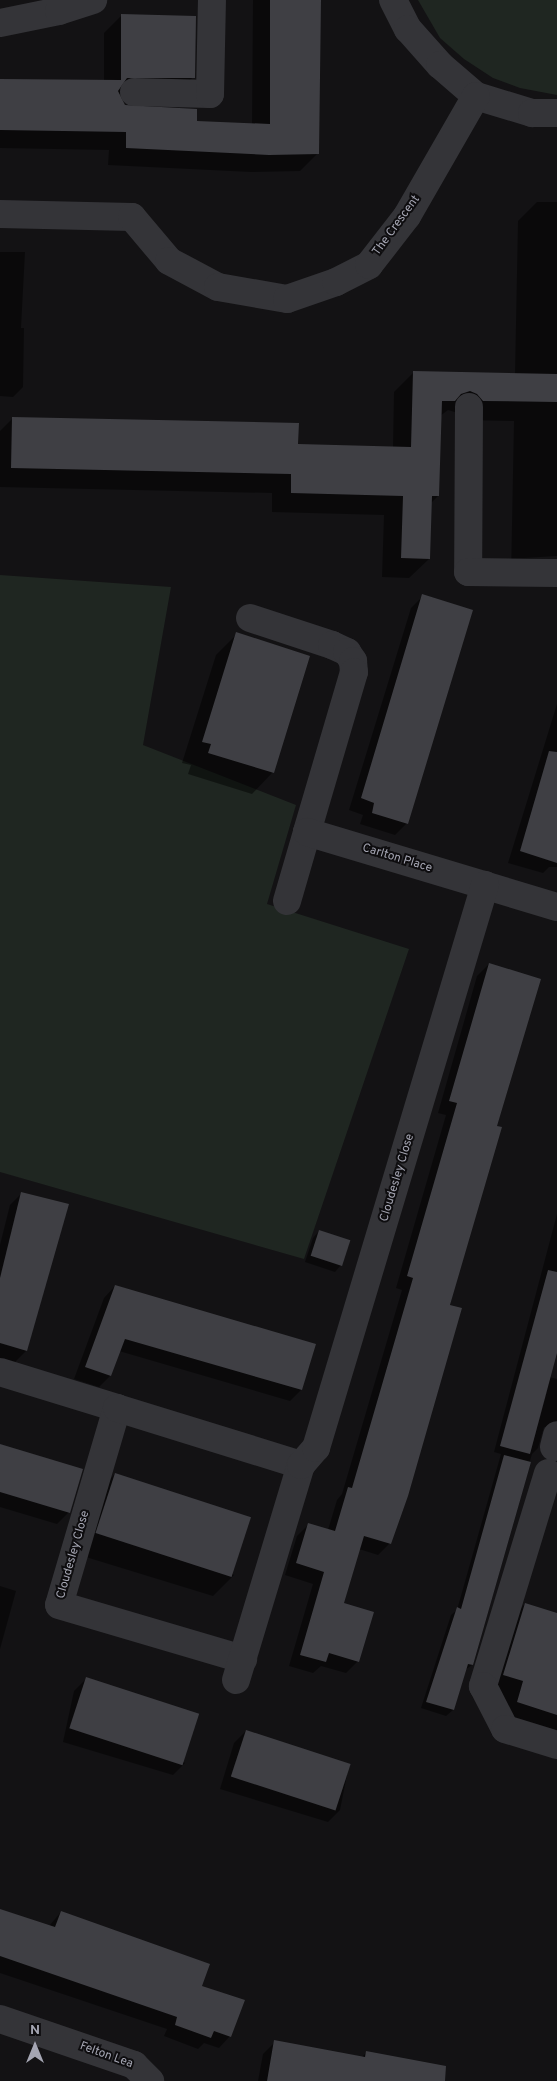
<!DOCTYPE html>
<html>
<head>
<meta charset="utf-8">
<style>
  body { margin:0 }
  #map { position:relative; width:557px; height:2081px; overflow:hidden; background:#131214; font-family:Overpass,sans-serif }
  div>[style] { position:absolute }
  .green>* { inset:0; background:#1f2621 }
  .shadow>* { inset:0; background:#0007 }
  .building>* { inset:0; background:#3f3f44; transform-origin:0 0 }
  .minor>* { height:28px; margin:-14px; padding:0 14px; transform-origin:14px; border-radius:14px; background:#343438 }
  span { translate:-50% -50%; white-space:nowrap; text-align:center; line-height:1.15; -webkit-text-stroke:4px #0e0d0f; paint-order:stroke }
  .street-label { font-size:12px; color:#a5a6b3 }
  .north { position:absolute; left:10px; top:2021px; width:50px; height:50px; -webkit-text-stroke:4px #0e0d0f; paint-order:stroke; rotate:0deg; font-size:14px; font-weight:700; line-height:20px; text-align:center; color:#a5a6b3 }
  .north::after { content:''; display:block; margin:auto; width:18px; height:22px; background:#a5a6b3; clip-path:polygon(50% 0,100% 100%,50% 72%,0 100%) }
</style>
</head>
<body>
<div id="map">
  <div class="green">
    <i style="clip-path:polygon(418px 0,557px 0,557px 95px,520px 88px,493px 78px,464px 59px,440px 38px)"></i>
    <i style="clip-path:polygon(0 575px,171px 587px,143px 745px,296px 805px,267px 904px,409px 949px,304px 1259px,0 1172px)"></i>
  </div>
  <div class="shadow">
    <i style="clip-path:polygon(253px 0,319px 0,318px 153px,300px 171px,251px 172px,108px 165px,109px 150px,0 148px,0 81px,104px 81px,104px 33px,122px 15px,193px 77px,176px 95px,119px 95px,125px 106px,196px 122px,252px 124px)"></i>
    <i style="clip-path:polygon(537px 202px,557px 202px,557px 556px,524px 558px,557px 559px,557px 577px,511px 576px,514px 421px,463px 420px,458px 413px,448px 410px,440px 416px,438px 496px,431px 503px,429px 559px,409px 578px,382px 577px,384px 515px,272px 512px,272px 493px,0 487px,0 431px,13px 418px,297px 445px,393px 447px,394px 392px,414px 372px,515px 374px,518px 221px)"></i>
    <i style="clip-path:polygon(0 252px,25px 252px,21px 328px,24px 328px,23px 387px,13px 397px,0 396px)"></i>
    <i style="clip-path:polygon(423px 596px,407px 823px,395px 835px,360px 824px,363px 815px,349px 810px,411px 608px)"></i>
    <i style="clip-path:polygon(237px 634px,308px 656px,272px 773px,252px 794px,188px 774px,191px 765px,182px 763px,216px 655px)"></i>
    <i style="clip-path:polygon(557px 704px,557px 867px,549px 867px,543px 873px,508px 863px)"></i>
    <i style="clip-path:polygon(489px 964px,495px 1126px,390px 1543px,378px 1555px,359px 1549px,342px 1604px,358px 1661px,346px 1673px,321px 1666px,313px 1673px,289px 1666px,313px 1584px,285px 1575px,297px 1536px,309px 1524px,328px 1530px,337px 1500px,342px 1494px,402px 1290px,396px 1288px,446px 1115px,438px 1113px,477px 976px)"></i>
    <i style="clip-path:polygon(22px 1193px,26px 1351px,14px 1363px,0 1359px,0 1245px,10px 1205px)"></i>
    <i style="clip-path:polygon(557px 1214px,557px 1346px,549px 1377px,557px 1379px,557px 1429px,544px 1427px,538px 1448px,532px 1454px,472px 1665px,465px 1670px,453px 1710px,446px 1716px,421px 1708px,451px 1615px,457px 1610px,501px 1454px,494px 1452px)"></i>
    <i style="clip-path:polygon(319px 1231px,341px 1265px,335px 1272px,305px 1262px,313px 1238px)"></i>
    <i style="clip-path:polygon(115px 1286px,314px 1345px,301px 1390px,290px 1401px,119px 1351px,110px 1376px,99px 1387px,74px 1379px,104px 1298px)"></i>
    <i style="clip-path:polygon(0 1445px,69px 1512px,57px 1524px,0 1507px)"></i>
    <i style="clip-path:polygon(115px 1474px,234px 1575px,213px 1596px,76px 1554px,94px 1495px)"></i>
    <i style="clip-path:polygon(0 1586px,16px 1591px,0 1649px)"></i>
    <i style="clip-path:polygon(525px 1604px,557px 1649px,557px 1744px,496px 1726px,483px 1695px,505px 1624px)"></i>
    <i style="clip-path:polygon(86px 1679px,185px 1763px,173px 1775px,63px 1742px,74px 1691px)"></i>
    <i style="clip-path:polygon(246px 1731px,349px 1765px,340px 1810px,328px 1822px,220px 1789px,234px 1743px)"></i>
    <i style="clip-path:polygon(0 1910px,49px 1926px,61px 1912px,201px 1986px,230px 2036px,219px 2048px,204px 2043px,198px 2049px,164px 2036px,167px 2029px,0 1973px)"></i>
    <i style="clip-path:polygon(275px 2042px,362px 2057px,366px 2053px,432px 2081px,258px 2081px,263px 2054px)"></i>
  </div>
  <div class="building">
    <i style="clip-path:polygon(270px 0,321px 0,319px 154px,269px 155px,126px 148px,126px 132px,0 130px,0 79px,121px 80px,121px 14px,196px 16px,195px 78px,127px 78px,118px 91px,125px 105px,197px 109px,197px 121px,270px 124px)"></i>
    <i style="clip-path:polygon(413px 371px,557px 374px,557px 402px,483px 401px,477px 394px,470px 391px,461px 394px,455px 401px,442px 401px,439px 496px,432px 496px,430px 559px,401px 558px,403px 496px,291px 493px,291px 474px,11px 468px,12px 417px,299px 423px,298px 444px,411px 447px)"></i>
    <i style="clip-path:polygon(422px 594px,473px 610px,408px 824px,372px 813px,374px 803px,361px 798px)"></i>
    <i style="clip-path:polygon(236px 632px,310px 656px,274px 773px,208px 753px,211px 744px,202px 742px)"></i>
    <i style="clip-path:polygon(549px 751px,557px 752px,557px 863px,520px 851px)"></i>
    <i style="clip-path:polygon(489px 963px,541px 979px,497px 1126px,502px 1127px,450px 1305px,462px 1308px,408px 1496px,391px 1544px,364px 1536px,344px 1603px,374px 1612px,359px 1662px,329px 1653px,326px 1662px,300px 1655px,324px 1572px,296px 1563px,308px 1523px,335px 1531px,348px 1487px,352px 1488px,413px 1278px,407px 1276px,457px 1103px,449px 1101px)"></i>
    <i style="clip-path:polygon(21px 1192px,69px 1204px,27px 1351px,0 1343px,0 1278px)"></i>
    <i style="left:319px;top:1230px;width:33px;height:27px;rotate:18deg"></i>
    <i style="clip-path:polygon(548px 1270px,557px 1272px,557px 1353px,530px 1454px,500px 1446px)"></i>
    <i style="clip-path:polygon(115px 1285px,316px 1344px,302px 1390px,125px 1339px,111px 1376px,85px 1367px)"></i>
    <i style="clip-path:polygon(0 1444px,83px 1469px,70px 1513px,0 1492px)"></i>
    <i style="clip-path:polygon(504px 1455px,531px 1462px,473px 1665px,468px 1664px,454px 1710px,426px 1702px,457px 1607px,461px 1609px)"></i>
    <i style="left:115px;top:1473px;width:143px;height:63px;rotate:18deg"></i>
    <i style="clip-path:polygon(525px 1603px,557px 1613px,557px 1715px,517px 1702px,523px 1681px,503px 1675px)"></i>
    <i style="left:86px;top:1677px;width:119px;height:54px;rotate:18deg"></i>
    <i style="left:246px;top:1730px;width:110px;height:49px;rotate:18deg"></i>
    <i style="clip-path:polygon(0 1909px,55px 1927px,61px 1911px,210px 1964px,202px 1986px,245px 2000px,231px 2037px,214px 2031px,211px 2038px,175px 2025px,177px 2017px,0 1956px)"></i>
    <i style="clip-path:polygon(274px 2040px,365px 2057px,366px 2051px,446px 2066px,445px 2081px,267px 2081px)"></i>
  </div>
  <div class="minor">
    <i style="left:393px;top:0;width:33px;rotate:63deg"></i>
    <i style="left:408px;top:29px;width:48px;rotate:48.4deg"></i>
    <i style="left:440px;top:65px;width:48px;rotate:40.7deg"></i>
    <i style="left:476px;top:96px;width:59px;rotate:16.9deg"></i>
    <i style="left:532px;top:113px;width:25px"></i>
    <i style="left:0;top:23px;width:60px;rotate:-11.5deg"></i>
    <i style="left:59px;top:11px;width:36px;rotate:-18deg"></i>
    <i style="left:134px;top:92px;width:76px;rotate:1.5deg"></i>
    <i style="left:210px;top:94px;width:94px;rotate:-88.8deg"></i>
    <i style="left:0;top:214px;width:132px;rotate:1.3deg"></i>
    <i style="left:132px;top:217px;width:57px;rotate:49.9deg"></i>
    <i style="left:169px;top:261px;width:55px;rotate:28deg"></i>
    <i style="left:218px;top:287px;width:70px;rotate:9.9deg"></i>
    <i style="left:287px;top:299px;width:52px;rotate:-19.1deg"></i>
    <i style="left:336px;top:282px;width:37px;rotate:-27deg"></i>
    <i style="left:369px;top:265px;width:62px;rotate:-52.2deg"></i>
    <i style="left:407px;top:216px;width:138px;rotate:-60.1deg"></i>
    <i style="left:469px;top:407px;width:165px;rotate:90.3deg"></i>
    <i style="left:468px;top:572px;width:89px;rotate:0.6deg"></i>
    <i style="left:250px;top:618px;width:86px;rotate:18.2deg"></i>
    <i style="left:332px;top:645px;width:17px;rotate:25deg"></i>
    <i style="left:347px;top:652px;width:11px;rotate:56deg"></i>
    <i style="left:353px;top:661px;width:11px;rotate:85deg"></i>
    <i style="left:354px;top:672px;width:167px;rotate:106.4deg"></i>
    <i style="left:287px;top:901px;width:72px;rotate:-73.8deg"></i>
    <i style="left:307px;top:832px;width:261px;rotate:16.7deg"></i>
    <i style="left:0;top:1372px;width:122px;rotate:17.1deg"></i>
    <i style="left:117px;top:1408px;width:205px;rotate:106.4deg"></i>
    <i style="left:59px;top:1605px;width:192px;rotate:16.4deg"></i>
    <i style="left:117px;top:1408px;width:193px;rotate:17.2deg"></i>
    <i style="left:554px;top:1447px;width:12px;rotate:-76deg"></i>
    <i style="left:548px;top:1473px;width:223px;rotate:107deg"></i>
    <i style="left:483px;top:1686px;width:48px;rotate:62.9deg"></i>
    <i style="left:505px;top:1729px;width:54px;rotate:17.1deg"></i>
    <i style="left:236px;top:1680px;width:225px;rotate:-73.2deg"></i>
    <i style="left:301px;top:1465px;width:23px;rotate:-49deg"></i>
    <i style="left:316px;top:1448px;width:588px;rotate:-73.29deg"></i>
    <i style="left:0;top:2019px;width:142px;rotate:18.9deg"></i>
    <i style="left:134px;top:2065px;width:23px;rotate:45deg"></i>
  </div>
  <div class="street-label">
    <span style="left:397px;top:226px;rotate:-54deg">The Crescent</span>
    <span style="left:397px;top:859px;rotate:17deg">Carlton Place</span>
    <span style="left:398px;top:1178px;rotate:-73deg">Cloudesley Close</span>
    <span style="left:74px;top:1555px;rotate:-74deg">Cloudesley Close</span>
    <span style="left:106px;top:2056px;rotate:20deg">Felton Lea</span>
  </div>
  <div class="north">N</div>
</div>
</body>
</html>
